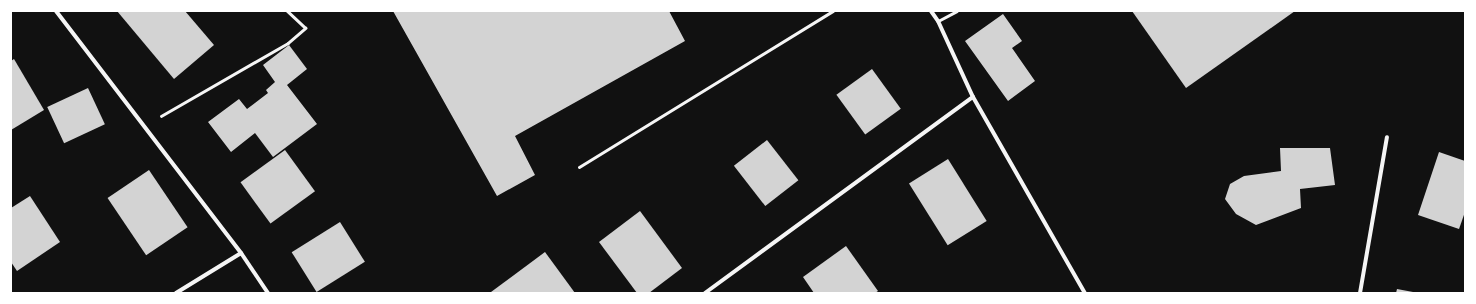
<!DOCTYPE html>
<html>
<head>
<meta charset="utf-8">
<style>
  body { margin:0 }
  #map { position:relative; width:1476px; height:304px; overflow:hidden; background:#111; font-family:"Archivo Narrow",sans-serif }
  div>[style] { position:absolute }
  .building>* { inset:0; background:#d3d3d3; transform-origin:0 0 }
  .path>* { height:2.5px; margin:-1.25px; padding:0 1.25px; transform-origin:1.25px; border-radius:1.25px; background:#f5f5f5 }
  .service>* { height:3px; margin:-1.5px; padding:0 1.5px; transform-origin:1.5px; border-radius:1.5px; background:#f5f5f5 }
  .minor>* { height:4px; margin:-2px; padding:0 2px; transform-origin:2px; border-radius:2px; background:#f5f5f5 }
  span { translate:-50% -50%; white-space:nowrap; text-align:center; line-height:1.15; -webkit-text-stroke:4px #fff; paint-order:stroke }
  .frame { position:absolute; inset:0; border:12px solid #fff; pointer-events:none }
</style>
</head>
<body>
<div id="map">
  <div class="building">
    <i style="clip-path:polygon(117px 11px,185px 11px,214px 45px,174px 79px)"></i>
    <i style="clip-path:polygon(393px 11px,669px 11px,685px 41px,515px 136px,535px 175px,497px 196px)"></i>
    <i style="clip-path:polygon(1132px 11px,1295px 11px,1186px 88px)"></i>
    <i style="clip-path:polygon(1003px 14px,1022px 41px,1012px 48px,1035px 81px,1008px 101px,965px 41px)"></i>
    <i style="clip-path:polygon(289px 45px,307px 69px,287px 85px,317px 124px,273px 157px,255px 133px,231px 152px,208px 122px,239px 99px,247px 109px,268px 93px,266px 90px,275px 82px,263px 65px)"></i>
    <i style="clip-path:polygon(14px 59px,44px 110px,11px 130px,11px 61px)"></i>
    <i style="left:872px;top:69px;width:49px;height:44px;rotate:54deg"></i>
    <i style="left:88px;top:88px;width:40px;height:45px;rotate:65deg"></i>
    <i style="left:767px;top:140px;width:51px;height:42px;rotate:52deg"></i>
    <i style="clip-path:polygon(1280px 148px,1330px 148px,1335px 185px,1300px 189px,1301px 208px,1256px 225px,1236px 214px,1225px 199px,1230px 184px,1244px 176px,1281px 171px)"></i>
    <i style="left:285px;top:150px;width:51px;height:55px;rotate:54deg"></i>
    <i style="clip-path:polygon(1439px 152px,1465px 161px,1465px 212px,1459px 229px,1418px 215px)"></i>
    <i style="left:948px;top:159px;width:73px;height:46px;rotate:58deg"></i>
    <i style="left:149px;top:170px;width:69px;height:50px;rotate:56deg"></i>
    <i style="clip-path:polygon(30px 196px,60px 242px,17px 271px,11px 262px,11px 208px)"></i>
    <i style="clip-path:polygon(640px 211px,682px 268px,649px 293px,637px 293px,599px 242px)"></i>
    <i style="left:340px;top:222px;width:47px;height:57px;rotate:58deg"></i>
    <i style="clip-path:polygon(846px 246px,878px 291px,875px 293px,814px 293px,803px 277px)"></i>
    <i style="clip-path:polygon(545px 252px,575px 293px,492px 293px,491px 292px)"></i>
    <i style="clip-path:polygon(1397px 289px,1413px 292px,1413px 293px,1396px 293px)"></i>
  </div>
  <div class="path">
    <i style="left:161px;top:116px;width:146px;rotate:-29.9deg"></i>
    <i style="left:288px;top:43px;width:23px;rotate:-41deg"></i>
    <i style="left:305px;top:28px;width:25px;rotate:-137deg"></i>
  </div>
  <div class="service">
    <i style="left:938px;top:21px;width:21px;rotate:-28deg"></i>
    <i style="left:579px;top:167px;width:298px;rotate:-31.6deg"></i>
  </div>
  <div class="minor">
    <i style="left:56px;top:11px;width:305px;rotate:52.6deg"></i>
    <i style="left:241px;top:253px;width:48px;rotate:56deg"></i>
    <i style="left:931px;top:11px;width:12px;rotate:55deg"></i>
    <i style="left:938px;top:21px;width:84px;rotate:65.3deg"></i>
    <i style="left:973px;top:97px;width:226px;rotate:60.3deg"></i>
    <i style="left:176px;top:293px;width:76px;rotate:-31.6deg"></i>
    <i style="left:705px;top:293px;width:332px;rotate:-36.2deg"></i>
    <i style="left:1360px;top:293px;width:158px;rotate:-80.2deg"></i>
  </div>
  <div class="frame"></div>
</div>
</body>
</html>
